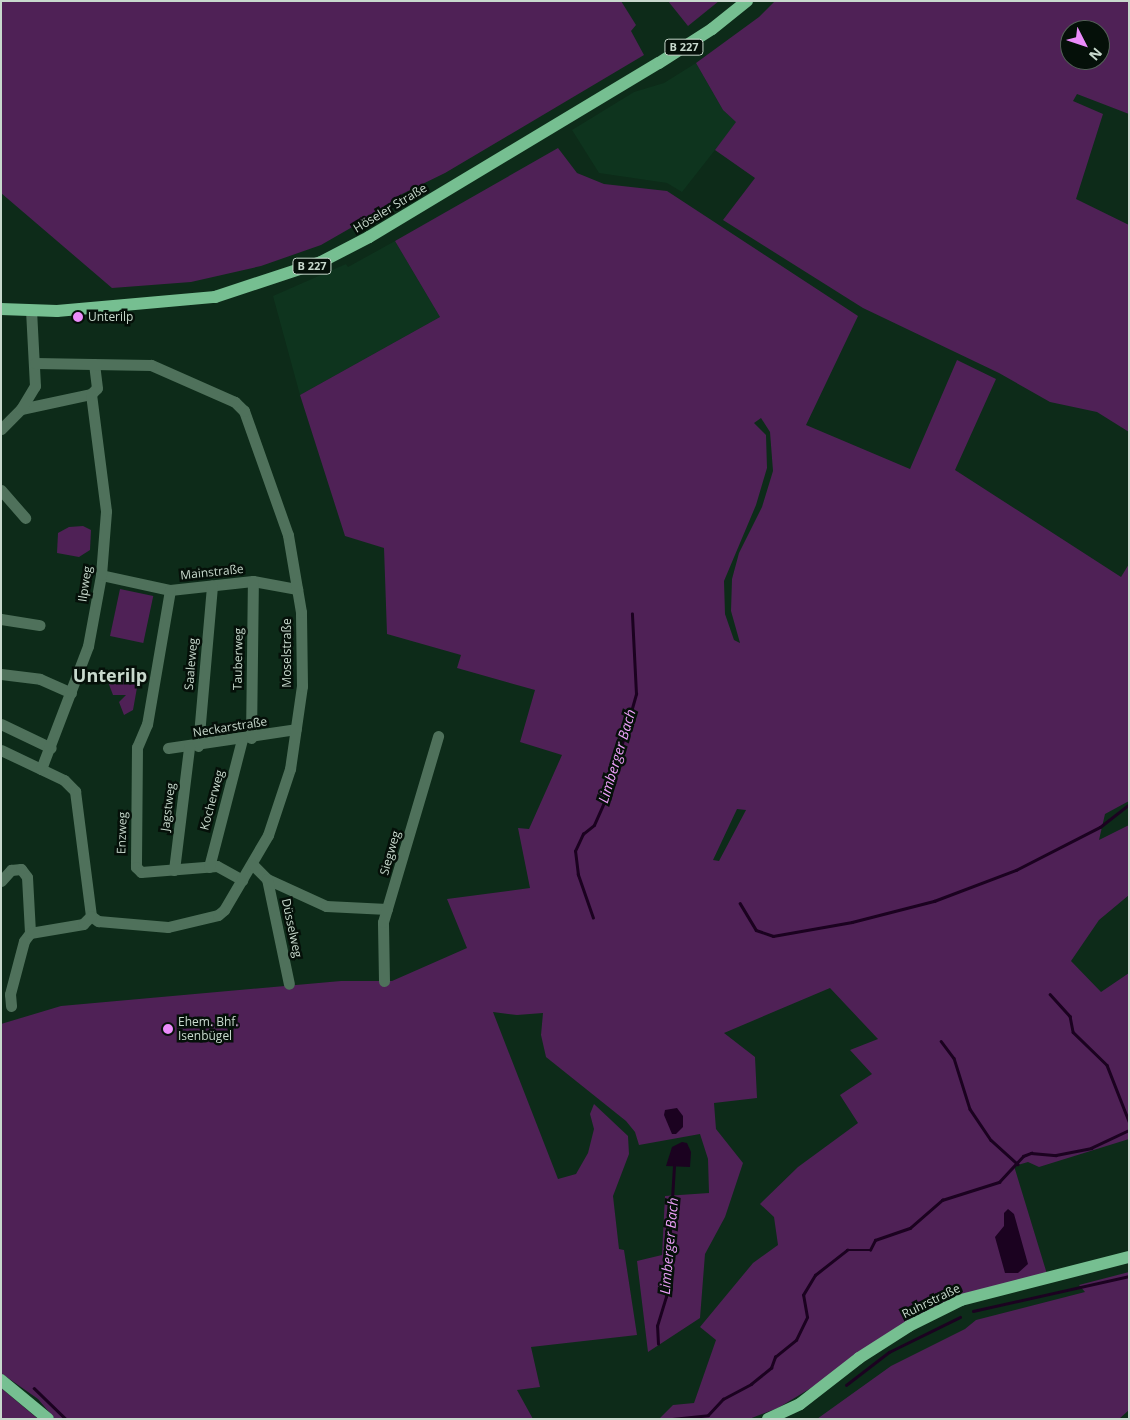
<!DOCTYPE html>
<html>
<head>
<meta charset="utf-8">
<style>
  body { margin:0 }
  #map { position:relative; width:1130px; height:1420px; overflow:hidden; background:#0d2b19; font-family:"Open Sans",sans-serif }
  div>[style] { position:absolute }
  .built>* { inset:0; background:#0e341e }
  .green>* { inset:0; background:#4f2156; transform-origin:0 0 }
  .water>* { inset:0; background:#1b0220 }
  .stream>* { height:2.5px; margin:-1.25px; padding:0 1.25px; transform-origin:1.25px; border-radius:1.25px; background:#1b0220 }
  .minor>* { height:11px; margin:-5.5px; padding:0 5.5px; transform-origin:5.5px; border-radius:5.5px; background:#4f715b }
  .major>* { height:12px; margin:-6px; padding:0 6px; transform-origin:6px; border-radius:6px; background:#76bf91 }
  .dots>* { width:14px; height:14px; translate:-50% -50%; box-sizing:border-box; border:2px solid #051009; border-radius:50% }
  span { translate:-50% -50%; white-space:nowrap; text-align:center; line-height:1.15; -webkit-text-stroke:5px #051009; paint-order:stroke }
  .shield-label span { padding:1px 4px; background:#051009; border:1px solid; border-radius:4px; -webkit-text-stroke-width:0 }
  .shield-label { font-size:11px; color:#c8d9cd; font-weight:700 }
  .street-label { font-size:12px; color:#c8d9cd }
  .poi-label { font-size:12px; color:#c8d9cd }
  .left { translate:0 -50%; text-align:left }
  .water-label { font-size:14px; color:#eda0f9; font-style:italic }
  .district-label { font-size:18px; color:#c8d9cd; font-weight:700 }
  .frame { position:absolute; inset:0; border:2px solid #c8d9cd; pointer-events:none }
  .north { position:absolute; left:1060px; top:20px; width:50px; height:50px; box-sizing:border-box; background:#051009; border:1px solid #536057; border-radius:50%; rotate:131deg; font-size:14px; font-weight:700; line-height:20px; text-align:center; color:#c8d9cd }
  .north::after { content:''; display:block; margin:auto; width:18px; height:22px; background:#ec8cfb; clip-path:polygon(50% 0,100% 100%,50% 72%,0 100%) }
</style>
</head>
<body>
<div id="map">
  <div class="built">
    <i style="clip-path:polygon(696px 63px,723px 110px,737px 122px,682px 192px,667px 183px,599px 173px,572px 130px,634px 92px,664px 83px)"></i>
    <i style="clip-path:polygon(395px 241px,440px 317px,300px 395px,273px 296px,346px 264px,348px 267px)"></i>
  </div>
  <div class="green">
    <i style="clip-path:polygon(1px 1px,621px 1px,636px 25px,631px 31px,644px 55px,445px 173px,400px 195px,375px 214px,321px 245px,261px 266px,191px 282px,112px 288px,1px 193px)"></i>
    <i style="clip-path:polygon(668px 1px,719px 1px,688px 26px)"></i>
    <i style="clip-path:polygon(evenodd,775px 1px,1129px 1px,1129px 114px,1077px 94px,1073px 101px,1103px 114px,1076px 199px,1129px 225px,1129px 432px,1097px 412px,1050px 402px,999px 373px,863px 308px,723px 220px,755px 178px,715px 150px,736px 122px,723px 110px,696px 63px,759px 17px,775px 1px,1070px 30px,1100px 30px,1100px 60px,1070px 60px,1070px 30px)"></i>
    <i style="clip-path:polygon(evenodd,558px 148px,577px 173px,604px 184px,667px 191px,858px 316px,806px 425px,910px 469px,957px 360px,996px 379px,955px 470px,1121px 577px,1129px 564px,1129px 801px,1105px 814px,1099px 840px,1129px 825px,1129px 895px,1099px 920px,1071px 961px,1101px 992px,1129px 973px,1129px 1139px,1039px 1167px,1028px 1162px,1014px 1166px,1047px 1274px,967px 1293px,778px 1408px,749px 1419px,659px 1419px,673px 1405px,694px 1403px,716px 1340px,700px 1327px,753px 1263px,778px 1245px,774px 1217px,760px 1204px,798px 1167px,858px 1123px,840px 1095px,872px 1074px,850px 1050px,878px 1039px,830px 988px,724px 1033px,755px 1057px,757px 1098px,714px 1103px,716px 1129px,743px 1163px,725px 1217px,705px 1254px,700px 1318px,648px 1352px,637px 1261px,662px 1255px,665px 1196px,709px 1193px,708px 1159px,700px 1134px,639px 1145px,635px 1132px,626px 1121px,546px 1057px,541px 1035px,543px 1013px,517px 1015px,493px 1012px,558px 1179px,576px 1174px,588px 1153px,594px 1129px,590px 1114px,594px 1104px,628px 1136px,629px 1154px,613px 1196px,619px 1249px,624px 1250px,637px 1335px,531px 1347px,540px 1387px,517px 1390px,533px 1419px,55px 1419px,38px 1399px,1px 1373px,1px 1024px,61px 1006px,341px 981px,392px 981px,467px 948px,447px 899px,530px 888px,518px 828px,529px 829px,562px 755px,520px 742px,535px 690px,457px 668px,461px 655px,387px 634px,384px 548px,345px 536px,300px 395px,440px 317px,395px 241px,558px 148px,761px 418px,770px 432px,773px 471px,762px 507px,739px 553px,732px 579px,731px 611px,740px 643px,734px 640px,725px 614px,724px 581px,756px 505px,767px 468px,766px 435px,754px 423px,761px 418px,558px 148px,737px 809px,746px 810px,719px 861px,713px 860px,737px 809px)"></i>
    <i style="clip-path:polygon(83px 526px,91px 530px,90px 550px,79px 557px,57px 553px,58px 533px,69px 527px)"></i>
    <i style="left:120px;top:589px;width:34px;height:48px;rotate:12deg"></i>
    <i style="clip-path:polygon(120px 673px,135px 677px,138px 682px,133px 710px,124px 715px,119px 702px,126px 695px,113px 695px,108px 682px)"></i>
    <i style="clip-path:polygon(1129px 1272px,1129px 1410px,1119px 1419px,817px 1419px,891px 1366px,965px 1329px,976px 1320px,1085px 1292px,1079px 1285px)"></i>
    <i style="clip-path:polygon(1px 1388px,38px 1419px,1px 1419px)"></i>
  </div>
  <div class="water">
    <i style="clip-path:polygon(677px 1108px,683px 1116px,683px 1127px,676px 1134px,672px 1134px,664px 1115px,665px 1110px)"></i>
    <i style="clip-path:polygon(682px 1142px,687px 1143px,691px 1152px,690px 1167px,666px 1166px,672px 1147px)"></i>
    <i style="clip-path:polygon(1008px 1209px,1014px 1214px,1028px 1264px,1018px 1273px,1005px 1273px,995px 1237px,1004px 1226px,1004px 1213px)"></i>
  </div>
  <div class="stream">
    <i style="left:740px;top:903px;width:31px;rotate:59deg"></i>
    <i style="left:756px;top:930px;width:18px;rotate:19deg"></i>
    <i style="left:773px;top:936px;width:80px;rotate:-10deg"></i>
    <i style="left:852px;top:922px;width:85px;rotate:-14.4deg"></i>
    <i style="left:934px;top:901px;width:88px;rotate:-20.7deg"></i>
    <i style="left:1016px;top:870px;width:94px;rotate:-27.1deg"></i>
    <i style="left:1100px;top:827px;width:37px;rotate:-38deg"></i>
    <i style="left:593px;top:918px;width:46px;rotate:-109.2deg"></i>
    <i style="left:578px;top:875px;width:24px;rotate:-97deg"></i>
    <i style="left:575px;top:851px;width:19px;rotate:-65deg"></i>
    <i style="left:583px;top:834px;width:14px;rotate:-39deg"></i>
    <i style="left:594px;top:825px;width:35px;rotate:-66deg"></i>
    <i style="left:608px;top:793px;width:103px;rotate:-74.2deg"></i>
    <i style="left:636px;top:694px;width:80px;rotate:-92.9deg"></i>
    <i style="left:1050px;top:994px;width:30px;rotate:48deg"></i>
    <i style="left:1070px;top:1016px;width:16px;rotate:79deg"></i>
    <i style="left:1073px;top:1032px;width:47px;rotate:44.1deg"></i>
    <i style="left:1107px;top:1065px;width:60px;rotate:68.6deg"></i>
    <i style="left:941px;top:1041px;width:21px;rotate:53deg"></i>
    <i style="left:954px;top:1058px;width:53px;rotate:72.6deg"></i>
    <i style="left:970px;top:1109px;width:37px;rotate:56deg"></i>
    <i style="left:991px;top:1140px;width:36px;rotate:42deg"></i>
    <i style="left:973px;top:1311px;width:160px;rotate:-12.6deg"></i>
    <i style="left:658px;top:1344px;width:18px;rotate:-93deg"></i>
    <i style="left:657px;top:1326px;width:30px;rotate:-73deg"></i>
    <i style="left:666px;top:1297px;width:131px;rotate:-86.5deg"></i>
    <i style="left:846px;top:1385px;width:54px;rotate:-37.5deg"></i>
    <i style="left:889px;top:1352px;width:79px;rotate:-26.2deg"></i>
    <i style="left:34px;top:1388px;width:45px;rotate:44.1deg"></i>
    <i style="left:672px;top:1419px;width:36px;rotate:-6deg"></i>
    <i style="left:708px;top:1415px;width:22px;rotate:-47deg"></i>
    <i style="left:723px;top:1399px;width:32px;rotate:-28deg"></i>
    <i style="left:751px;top:1384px;width:26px;rotate:-39deg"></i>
    <i style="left:771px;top:1368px;width:12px;rotate:-70deg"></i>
    <i style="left:775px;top:1357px;width:27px;rotate:-39deg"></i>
    <i style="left:796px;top:1340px;width:25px;rotate:-64deg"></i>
    <i style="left:807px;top:1317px;width:22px;rotate:-100deg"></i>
    <i style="left:803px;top:1295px;width:23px;rotate:-59deg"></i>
    <i style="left:815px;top:1275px;width:41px;rotate:-38deg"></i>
    <i style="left:847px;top:1250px;width:23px"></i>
    <i style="left:870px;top:1250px;width:11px;rotate:-63deg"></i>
    <i style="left:875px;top:1240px;width:37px;rotate:-19deg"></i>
    <i style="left:910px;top:1228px;width:43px;rotate:-41.2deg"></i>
    <i style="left:942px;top:1200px;width:60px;rotate:-17.5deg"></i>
    <i style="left:999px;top:1182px;width:35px;rotate:-47deg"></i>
    <i style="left:1023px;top:1156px;width:9px;rotate:-21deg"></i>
    <i style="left:1031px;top:1153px;width:25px;rotate:5deg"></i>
    <i style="left:1056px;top:1155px;width:36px;rotate:-11deg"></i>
    <i style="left:1091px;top:1148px;width:42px;rotate:-25.3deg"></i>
  </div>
  <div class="minor">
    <i style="left:21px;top:409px;width:72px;rotate:-12.1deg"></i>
    <i style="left:91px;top:394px;width:8px;rotate:-45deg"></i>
    <i style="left:97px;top:388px;width:24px;rotate:-97deg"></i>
    <i style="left:1px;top:429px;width:28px;rotate:-45deg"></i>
    <i style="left:21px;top:409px;width:27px;rotate:-59deg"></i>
    <i style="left:35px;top:386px;width:76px;rotate:-93deg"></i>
    <i style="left:1px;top:490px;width:37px;rotate:49deg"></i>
    <i style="left:101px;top:575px;width:71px;rotate:12.3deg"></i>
    <i style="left:170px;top:590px;width:83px;rotate:-6.2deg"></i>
    <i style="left:253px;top:581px;width:45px;rotate:10.3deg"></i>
    <i style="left:170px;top:590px;width:136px;rotate:99.7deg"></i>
    <i style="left:147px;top:724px;width:25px;rotate:113deg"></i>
    <i style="left:137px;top:747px;width:120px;rotate:90.5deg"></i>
    <i style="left:136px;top:867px;width:7px;rotate:45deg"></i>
    <i style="left:141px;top:872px;width:76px;rotate:-4.5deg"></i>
    <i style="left:217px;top:866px;width:29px;rotate:29deg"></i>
    <i style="left:1px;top:619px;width:39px;rotate:9deg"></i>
    <i style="left:1px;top:674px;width:39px;rotate:7deg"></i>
    <i style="left:40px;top:679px;width:34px;rotate:24deg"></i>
    <i style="left:1px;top:724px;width:55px;rotate:25.6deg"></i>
    <i style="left:251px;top:738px;width:157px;rotate:-89.3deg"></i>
    <i style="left:198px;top:746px;width:161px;rotate:-85deg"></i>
    <i style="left:168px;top:748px;width:129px;rotate:-8.4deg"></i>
    <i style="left:1px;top:750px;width:70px;rotate:25.5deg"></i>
    <i style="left:64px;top:780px;width:16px;rotate:45deg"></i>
    <i style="left:75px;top:791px;width:126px;rotate:82.7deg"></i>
    <i style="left:91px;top:916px;width:9px;rotate:36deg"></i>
    <i style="left:98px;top:921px;width:70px;rotate:4.9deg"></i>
    <i style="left:168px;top:927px;width:51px;rotate:-13.5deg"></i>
    <i style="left:218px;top:915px;width:8px;rotate:-40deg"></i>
    <i style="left:224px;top:910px;width:87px;rotate:-59.6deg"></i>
    <i style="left:268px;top:835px;width:70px;rotate:-71.6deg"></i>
    <i style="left:290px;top:769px;width:84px;rotate:-81.8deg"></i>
    <i style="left:302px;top:686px;width:74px;rotate:-90.8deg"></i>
    <i style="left:301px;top:612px;width:78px;rotate:-99.6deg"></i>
    <i style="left:288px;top:535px;width:132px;rotate:-109.5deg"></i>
    <i style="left:244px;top:411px;width:13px;rotate:-135deg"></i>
    <i style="left:235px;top:402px;width:92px;rotate:-156.2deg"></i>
    <i style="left:151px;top:365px;width:116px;rotate:-179deg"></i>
    <i style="left:41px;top:769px;width:132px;rotate:-69.1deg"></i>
    <i style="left:88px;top:646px;width:72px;rotate:-79.6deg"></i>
    <i style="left:101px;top:575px;width:64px;rotate:-85.5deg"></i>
    <i style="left:106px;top:511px;width:118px;rotate:-97.3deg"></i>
    <i style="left:252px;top:864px;width:21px;rotate:45deg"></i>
    <i style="left:267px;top:879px;width:65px;rotate:24.6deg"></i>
    <i style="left:326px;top:906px;width:61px;rotate:2.8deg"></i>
    <i style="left:209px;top:867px;width:132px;rotate:-75.5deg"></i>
    <i style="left:174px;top:870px;width:124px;rotate:-83deg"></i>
    <i style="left:267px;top:879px;width:107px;rotate:78.2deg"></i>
    <i style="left:1px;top:881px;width:15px;rotate:-48deg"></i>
    <i style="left:11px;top:870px;width:10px;rotate:-6deg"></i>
    <i style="left:21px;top:869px;width:10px;rotate:53deg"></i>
    <i style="left:27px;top:877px;width:56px;rotate:86.9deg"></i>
    <i style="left:30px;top:933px;width:10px;rotate:127deg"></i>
    <i style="left:24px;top:941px;width:55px;rotate:104.8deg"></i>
    <i style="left:10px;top:994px;width:12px;rotate:85deg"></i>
    <i style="left:30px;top:933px;width:54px;rotate:-9.6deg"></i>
    <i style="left:83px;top:924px;width:11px;rotate:-45deg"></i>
    <i style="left:384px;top:981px;width:59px;rotate:-91deg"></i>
    <i style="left:383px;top:922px;width:194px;rotate:-73.5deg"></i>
  </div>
  <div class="major">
    <i style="left:1px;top:309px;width:56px;rotate:2deg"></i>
    <i style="left:57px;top:311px;width:159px;rotate:-5.1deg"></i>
    <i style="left:215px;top:297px;width:112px;rotate:-18.3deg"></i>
    <i style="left:321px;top:262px;width:54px;rotate:-27.5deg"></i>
    <i style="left:369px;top:237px;width:338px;rotate:-31deg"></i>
    <i style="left:659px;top:63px;width:63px;rotate:-32.7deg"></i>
    <i style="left:712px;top:29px;width:45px;rotate:-38.7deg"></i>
    <i style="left:1px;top:1380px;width:61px;rotate:39.7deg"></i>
    <i style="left:768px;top:1419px;width:35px;rotate:-25deg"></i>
    <i style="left:800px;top:1404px;width:75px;rotate:-37.9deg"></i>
    <i style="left:859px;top:1358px;width:59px;rotate:-32.6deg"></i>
    <i style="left:909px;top:1326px;width:58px;rotate:-26.6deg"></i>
    <i style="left:961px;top:1300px;width:173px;rotate:-14.4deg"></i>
  </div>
  <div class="dots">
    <i style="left:78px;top:317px;background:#ec8cfb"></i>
    <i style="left:168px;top:1029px;background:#ec8cfb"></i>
  </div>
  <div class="shield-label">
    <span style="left:684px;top:47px">B 227</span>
    <span style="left:312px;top:266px">B 227</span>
  </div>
  <div class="street-label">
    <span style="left:390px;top:208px;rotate:-31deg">Höseler Straße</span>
    <span style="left:212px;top:572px;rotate:-6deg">Mainstraße</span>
    <span style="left:85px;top:584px;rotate:-81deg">Ilpweg</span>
    <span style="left:287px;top:653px;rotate:-90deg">Moselstraße</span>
    <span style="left:238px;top:659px;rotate:-89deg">Tauberweg</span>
    <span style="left:191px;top:664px;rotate:-85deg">Saaleweg</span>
    <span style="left:230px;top:727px;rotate:-9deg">Neckarstraße</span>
    <span style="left:212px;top:800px;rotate:-75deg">Kocherweg</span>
    <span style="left:168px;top:807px;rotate:-83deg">Jagstweg</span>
    <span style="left:122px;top:833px;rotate:-88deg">Enzweg</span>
    <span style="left:390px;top:853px;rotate:-74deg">Siegweg</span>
    <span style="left:292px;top:928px;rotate:78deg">Düsselweg</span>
    <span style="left:931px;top:1301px;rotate:-26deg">Ruhrstraße</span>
  </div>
  <div class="poi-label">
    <span class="left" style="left:88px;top:317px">Unterilp</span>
    <span class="left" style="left:178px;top:1029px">Ehem. Bhf.<br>Isenbügel</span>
  </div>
  <div class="water-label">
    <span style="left:617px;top:756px;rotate:-73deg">Limberger Bach</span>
    <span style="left:669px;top:1246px;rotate:-85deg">Limberger Bach</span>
  </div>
  <div class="district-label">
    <span style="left:110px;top:675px">Unterilp</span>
  </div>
  <div class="frame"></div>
  <div class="north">N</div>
</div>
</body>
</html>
